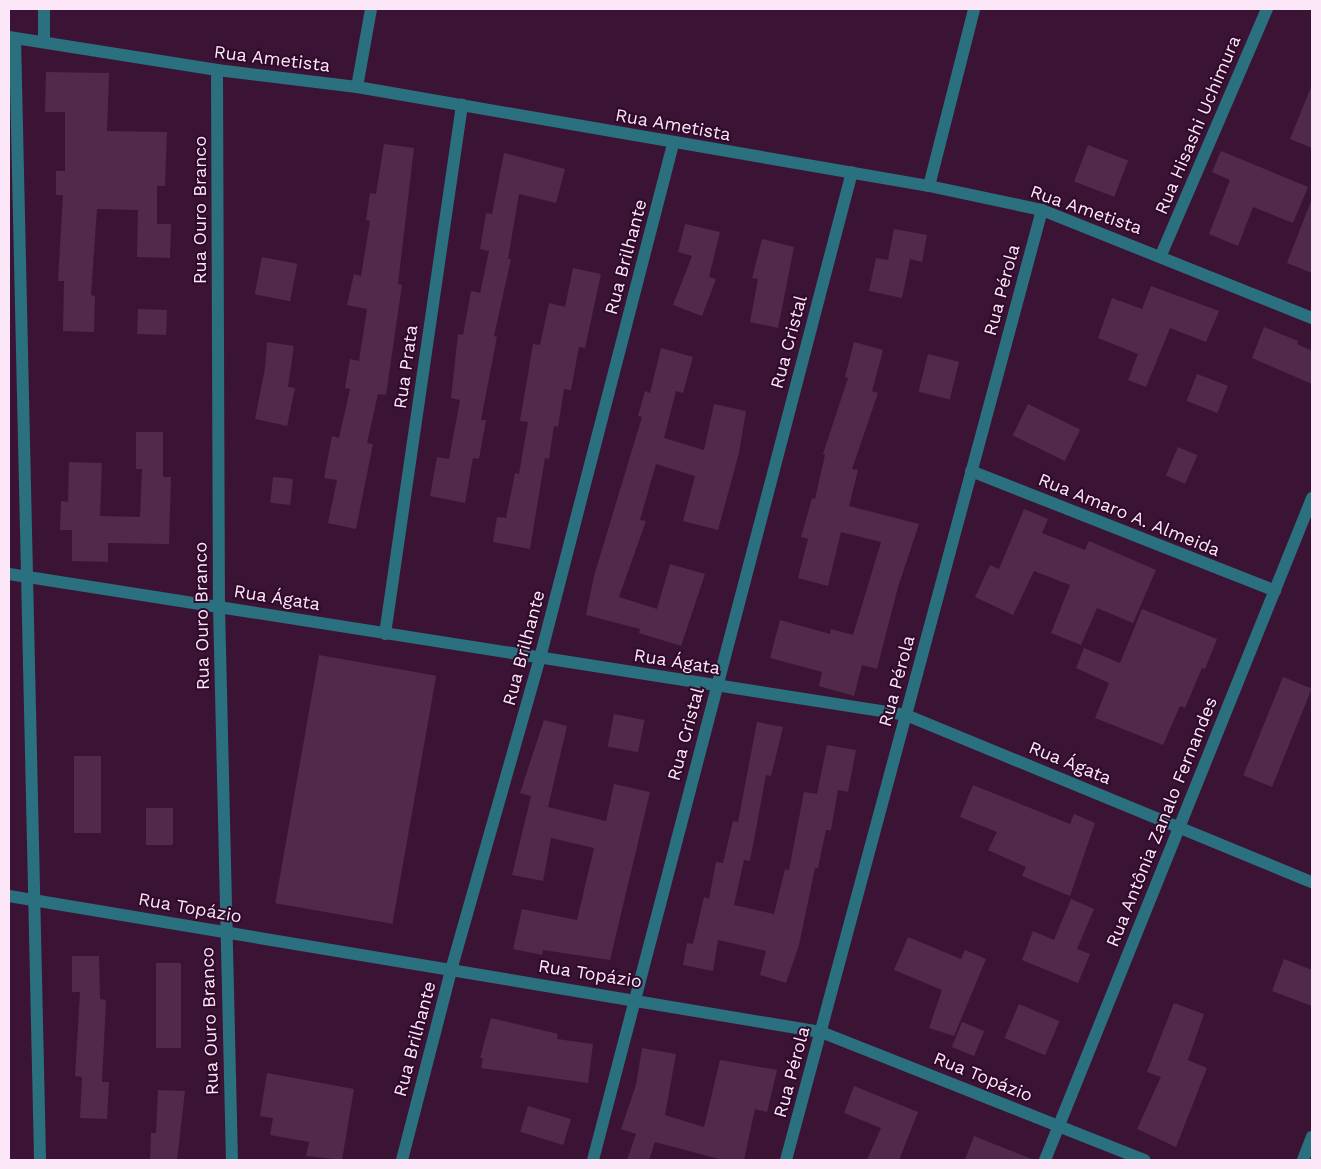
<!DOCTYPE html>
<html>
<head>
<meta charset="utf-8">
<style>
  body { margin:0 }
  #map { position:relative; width:1321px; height:1169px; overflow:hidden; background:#3b1435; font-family:"Work Sans",sans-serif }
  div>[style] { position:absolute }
  .building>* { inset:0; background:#51294b; transform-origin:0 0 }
  .minor>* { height:12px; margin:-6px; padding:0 6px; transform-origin:6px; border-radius:6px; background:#2b707e }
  span { translate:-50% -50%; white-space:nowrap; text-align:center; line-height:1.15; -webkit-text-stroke:4px #300a2b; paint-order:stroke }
  .street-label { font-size:18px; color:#fce7f8 }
  .frame { position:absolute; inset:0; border:10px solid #fce7f8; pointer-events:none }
</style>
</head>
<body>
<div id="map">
  <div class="building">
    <i style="clip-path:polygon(46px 72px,109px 73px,107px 131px,167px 132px,165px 186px,157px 186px,157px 224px,171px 224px,170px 258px,137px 257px,138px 210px,97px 209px,91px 295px,95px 296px,94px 332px,63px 331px,64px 281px,58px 281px,63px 195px,56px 195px,56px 171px,65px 171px,65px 112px,45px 112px)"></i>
    <i style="clip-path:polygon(1311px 87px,1312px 87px,1312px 148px,1290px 139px)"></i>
    <i style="clip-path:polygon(384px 144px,414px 148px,398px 284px,402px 285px,386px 395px,378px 394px,367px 443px,373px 444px,356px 529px,328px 523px,337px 480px,324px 478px,332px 436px,339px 438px,350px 389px,345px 388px,350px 359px,359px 361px,367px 309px,347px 305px,354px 274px,361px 276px,370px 221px,366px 220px,370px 193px,376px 194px)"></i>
    <i style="left:1088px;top:145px;width:43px;height:39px;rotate:21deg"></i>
    <i style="clip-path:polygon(1221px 151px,1308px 187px,1293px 223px,1253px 207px,1238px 246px,1209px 234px,1230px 180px,1212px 172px)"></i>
    <i style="clip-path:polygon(504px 153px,565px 169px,556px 203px,519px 194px,508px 259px,511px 259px,494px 336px,497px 337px,481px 420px,486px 420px,479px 459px,473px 458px,465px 503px,430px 496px,437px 457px,449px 459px,460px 400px,451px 398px,458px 334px,463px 335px,471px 291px,480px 293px,489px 251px,480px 249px,486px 213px,492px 214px)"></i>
    <i style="clip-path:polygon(1311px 201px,1312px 201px,1312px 273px,1287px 263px)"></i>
    <i style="clip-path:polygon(685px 224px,720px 232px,709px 277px,716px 279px,702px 316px,673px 305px,692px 256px,678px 252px)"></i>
    <i style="clip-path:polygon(894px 229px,927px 235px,922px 262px,910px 259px,902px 298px,869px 291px,876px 258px,888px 260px)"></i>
    <i style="clip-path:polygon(762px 239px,794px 247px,778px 328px,750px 322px,758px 279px,752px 278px)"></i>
    <i style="left:262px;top:257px;width:36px;height:38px;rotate:11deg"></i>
    <i style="clip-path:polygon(573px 268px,601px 274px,585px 348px,579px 347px,571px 390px,564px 389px,558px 427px,554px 426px,549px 459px,545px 458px,530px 549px,493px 542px,497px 517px,506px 518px,515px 473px,519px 474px,528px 422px,520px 421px,533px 344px,540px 345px,549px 303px,565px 307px)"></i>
    <i style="clip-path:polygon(1151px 286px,1219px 311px,1206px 342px,1170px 328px,1146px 387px,1128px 380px,1138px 354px,1098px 338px,1112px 298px,1142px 309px)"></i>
    <i style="left:138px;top:309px;width:29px;height:25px;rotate:2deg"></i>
    <i style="clip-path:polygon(1264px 327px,1298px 341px,1297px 344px,1312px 351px,1312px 384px,1252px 358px)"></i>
    <i style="clip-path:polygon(267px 342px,294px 346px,288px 387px,295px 388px,287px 426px,255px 419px,265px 368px)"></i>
    <i style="clip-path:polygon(854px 342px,883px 350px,872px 391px,878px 393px,852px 469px,858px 470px,849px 506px,919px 524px,898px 587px,877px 669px,862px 665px,854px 696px,819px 686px,822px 672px,770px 658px,780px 620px,830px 634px,831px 629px,853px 635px,881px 542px,841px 532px,828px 586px,798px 578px,808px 539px,801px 537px,812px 498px,815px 499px,825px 455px,823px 454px,848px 378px,845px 377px)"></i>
    <i style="clip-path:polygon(661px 348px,693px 357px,683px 393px,676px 391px,664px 438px,704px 450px,714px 404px,746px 411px,739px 453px,718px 530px,683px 521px,695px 476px,656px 464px,640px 520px,646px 521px,619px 597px,657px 609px,670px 564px,705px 574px,681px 646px,639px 633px,640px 629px,586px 615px,594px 576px,642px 417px,638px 416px,645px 391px,650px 393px)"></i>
    <i style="left:928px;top:354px;width:32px;height:39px;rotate:14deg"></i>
    <i style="left:1197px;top:374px;width:33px;height:29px;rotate:21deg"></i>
    <i style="left:1028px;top:404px;width:58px;height:35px;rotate:26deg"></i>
    <i style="clip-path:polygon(136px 432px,163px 432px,163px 477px,171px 477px,169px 544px,108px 543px,108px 562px,72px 561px,72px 530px,60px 530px,61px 501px,68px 502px,69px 462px,102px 463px,100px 516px,140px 517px,142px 469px,136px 469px)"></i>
    <i style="left:1178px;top:447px;width:21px;height:31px;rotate:23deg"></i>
    <i style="left:273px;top:477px;width:20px;height:26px;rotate:6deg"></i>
    <i style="clip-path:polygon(1024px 509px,1048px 519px,1042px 533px,1085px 550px,1089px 541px,1156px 570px,1133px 623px,1097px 608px,1081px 645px,1051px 633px,1070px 585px,1034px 571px,1013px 615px,975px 597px,990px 565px,999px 569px)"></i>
    <i style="clip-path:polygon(1142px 609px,1217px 639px,1205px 669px,1202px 668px,1185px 708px,1180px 706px,1163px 745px,1095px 718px,1109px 683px,1076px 668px,1084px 648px,1120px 663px)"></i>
    <i style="left:319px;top:655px;width:119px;height:252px;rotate:10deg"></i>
    <i style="left:1283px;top:677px;width:31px;height:106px;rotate:22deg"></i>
    <i style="left:614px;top:714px;width:31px;height:33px;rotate:11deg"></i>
    <i style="clip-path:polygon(544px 720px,567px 726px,548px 807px,606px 821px,614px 784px,650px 792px,610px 960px,543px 950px,542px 955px,513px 949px,522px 909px,577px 920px,594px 848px,551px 838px,543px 881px,512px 875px,531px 796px,520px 793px)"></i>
    <i style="clip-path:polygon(757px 722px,783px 727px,771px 776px,766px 775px,750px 861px,744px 860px,734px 905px,774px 914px,785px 869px,789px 870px,804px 792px,817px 794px,827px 745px,856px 750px,848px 792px,838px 790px,831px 830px,826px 830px,818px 868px,815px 868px,799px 945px,786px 983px,760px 975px,766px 951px,718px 940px,713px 971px,683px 965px,687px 943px,693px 944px,704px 897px,709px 899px,716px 862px,723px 863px,733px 821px,738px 822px)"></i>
    <i style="left:74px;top:756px;width:27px;height:77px"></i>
    <i style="clip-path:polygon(973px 785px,1070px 824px,1074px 814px,1095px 823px,1070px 896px,1022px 876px,1026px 867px,988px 850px,997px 832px,960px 817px)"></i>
    <i style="left:146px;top:808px;width:27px;height:37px"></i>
    <i style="clip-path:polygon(1071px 899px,1094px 909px,1077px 949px,1090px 954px,1078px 983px,1022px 960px,1033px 931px,1054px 940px)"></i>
    <i style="clip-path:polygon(908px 937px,961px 959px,965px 950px,986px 959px,954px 1036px,929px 1028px,942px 990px,894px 970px)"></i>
    <i style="clip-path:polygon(72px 956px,99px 956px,100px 999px,106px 1000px,102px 1082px,109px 1082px,107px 1119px,80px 1118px,82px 1077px,75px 1076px,80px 992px,72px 992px)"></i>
    <i style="clip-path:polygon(1284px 959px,1312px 970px,1312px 1006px,1272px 991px)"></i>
    <i style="left:156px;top:963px;width:25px;height:85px"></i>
    <i style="clip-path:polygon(1174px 1003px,1204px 1014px,1188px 1060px,1207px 1068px,1176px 1147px,1137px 1129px,1161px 1077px,1147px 1072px)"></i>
    <i style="left:1019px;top:1004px;width:44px;height:37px;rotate:23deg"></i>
    <i style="clip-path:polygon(491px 1018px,558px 1034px,557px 1039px,593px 1044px,588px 1083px,481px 1068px,483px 1058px,480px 1058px)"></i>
    <i style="left:962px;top:1022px;width:24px;height:27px;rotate:22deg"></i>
    <i style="clip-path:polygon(642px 1048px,676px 1054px,665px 1115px,704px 1127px,720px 1060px,777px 1070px,767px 1112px,755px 1109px,744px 1160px,723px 1160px,655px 1142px,649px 1160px,627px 1160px,636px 1134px,621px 1129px,636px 1085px)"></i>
    <i style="clip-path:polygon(267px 1073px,354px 1089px,342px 1160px,306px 1156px,309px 1142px,270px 1135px,273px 1118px,260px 1116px)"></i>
    <i style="clip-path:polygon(854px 1086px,918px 1112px,899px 1160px,867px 1160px,881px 1128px,844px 1113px)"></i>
    <i style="clip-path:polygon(158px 1090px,185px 1091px,177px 1160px,150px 1160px,151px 1133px,156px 1133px)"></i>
    <i style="left:528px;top:1106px;width:45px;height:27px;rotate:17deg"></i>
    <i style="clip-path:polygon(974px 1136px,1032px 1159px,1032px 1160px,965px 1160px)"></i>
  </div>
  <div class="minor">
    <i style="left:44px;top:9px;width:32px;rotate:90deg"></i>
    <i style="left:9px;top:37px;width:211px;rotate:9deg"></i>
    <i style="left:217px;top:70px;width:141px;rotate:6.9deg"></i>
    <i style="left:357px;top:87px;width:581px;rotate:9.82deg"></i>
    <i style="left:929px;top:186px;width:116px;rotate:12deg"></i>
    <i style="left:1042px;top:210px;width:291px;rotate:21.8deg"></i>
    <i style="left:15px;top:38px;width:1122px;rotate:88.72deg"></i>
    <i style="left:217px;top:70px;width:536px;rotate:89.79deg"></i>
    <i style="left:219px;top:606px;width:554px;rotate:88.66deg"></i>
    <i style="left:357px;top:87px;width:79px;rotate:-79.8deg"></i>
    <i style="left:929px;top:186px;width:183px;rotate:-75.7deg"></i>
    <i style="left:1161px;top:255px;width:268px;rotate:-66.7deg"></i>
    <i style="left:971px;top:471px;width:327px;rotate:21.5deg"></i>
    <i style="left:9px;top:574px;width:908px;rotate:8.93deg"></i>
    <i style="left:906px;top:715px;width:439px;rotate:22.4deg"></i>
    <i style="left:385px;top:634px;width:535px;rotate:-81.72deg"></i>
    <i style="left:9px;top:896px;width:823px;rotate:9.51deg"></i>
    <i style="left:821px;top:1032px;width:348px;rotate:21.6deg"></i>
    <i style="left:402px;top:1160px;width:196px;rotate:-75.5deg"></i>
    <i style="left:451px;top:970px;width:324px;rotate:-74.1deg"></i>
    <i style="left:540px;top:658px;width:531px;rotate:-75.49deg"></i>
    <i style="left:593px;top:1160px;width:1021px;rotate:-75.31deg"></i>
    <i style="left:786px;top:1160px;width:984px;rotate:-74.92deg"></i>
    <i style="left:1045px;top:1160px;width:714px;rotate:-68.03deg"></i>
    <i style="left:1303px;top:1160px;width:25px;rotate:-69deg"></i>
  </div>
  <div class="street-label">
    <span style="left:272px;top:59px;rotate:7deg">Rua Ametista</span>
    <span style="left:673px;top:125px;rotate:10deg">Rua Ametista</span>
    <span style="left:1198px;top:125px;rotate:-67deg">Rua Hisashi Uchimura</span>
    <span style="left:200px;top:210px;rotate:-90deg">Rua Ouro Branco</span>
    <span style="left:1086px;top:210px;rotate:19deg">Rua Ametista</span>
    <span style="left:626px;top:257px;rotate:-75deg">Rua Brilhante</span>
    <span style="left:1002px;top:290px;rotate:-75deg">Rua Pérola</span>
    <span style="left:789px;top:342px;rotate:-75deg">Rua Cristal</span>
    <span style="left:406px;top:367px;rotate:-82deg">Rua Prata</span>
    <span style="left:1129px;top:515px;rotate:22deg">Rua Amaro A. Almeida</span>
    <span style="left:277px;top:598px;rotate:9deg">Rua Ágata</span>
    <span style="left:202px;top:616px;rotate:-91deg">Rua Ouro Branco</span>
    <span style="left:524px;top:648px;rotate:-75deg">Rua Brilhante</span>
    <span style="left:677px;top:662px;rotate:9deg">Rua Ágata</span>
    <span style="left:897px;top:681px;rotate:-75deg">Rua Pérola</span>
    <span style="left:686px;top:734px;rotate:-75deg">Rua Cristal</span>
    <span style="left:1070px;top:763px;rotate:22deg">Rua Ágata</span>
    <span style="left:1162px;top:822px;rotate:-68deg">Rua Antônia Zanalo Fernandes</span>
    <span style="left:190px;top:908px;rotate:10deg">Rua Topázio</span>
    <span style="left:590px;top:974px;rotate:9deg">Rua Topázio</span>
    <span style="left:210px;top:1021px;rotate:-92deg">Rua Ouro Branco</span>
    <span style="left:415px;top:1039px;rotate:-75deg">Rua Brilhante</span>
    <span style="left:792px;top:1072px;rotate:-75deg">Rua Pérola</span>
    <span style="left:983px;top:1077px;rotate:22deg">Rua Topázio</span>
  </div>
  <div class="frame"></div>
</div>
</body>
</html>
